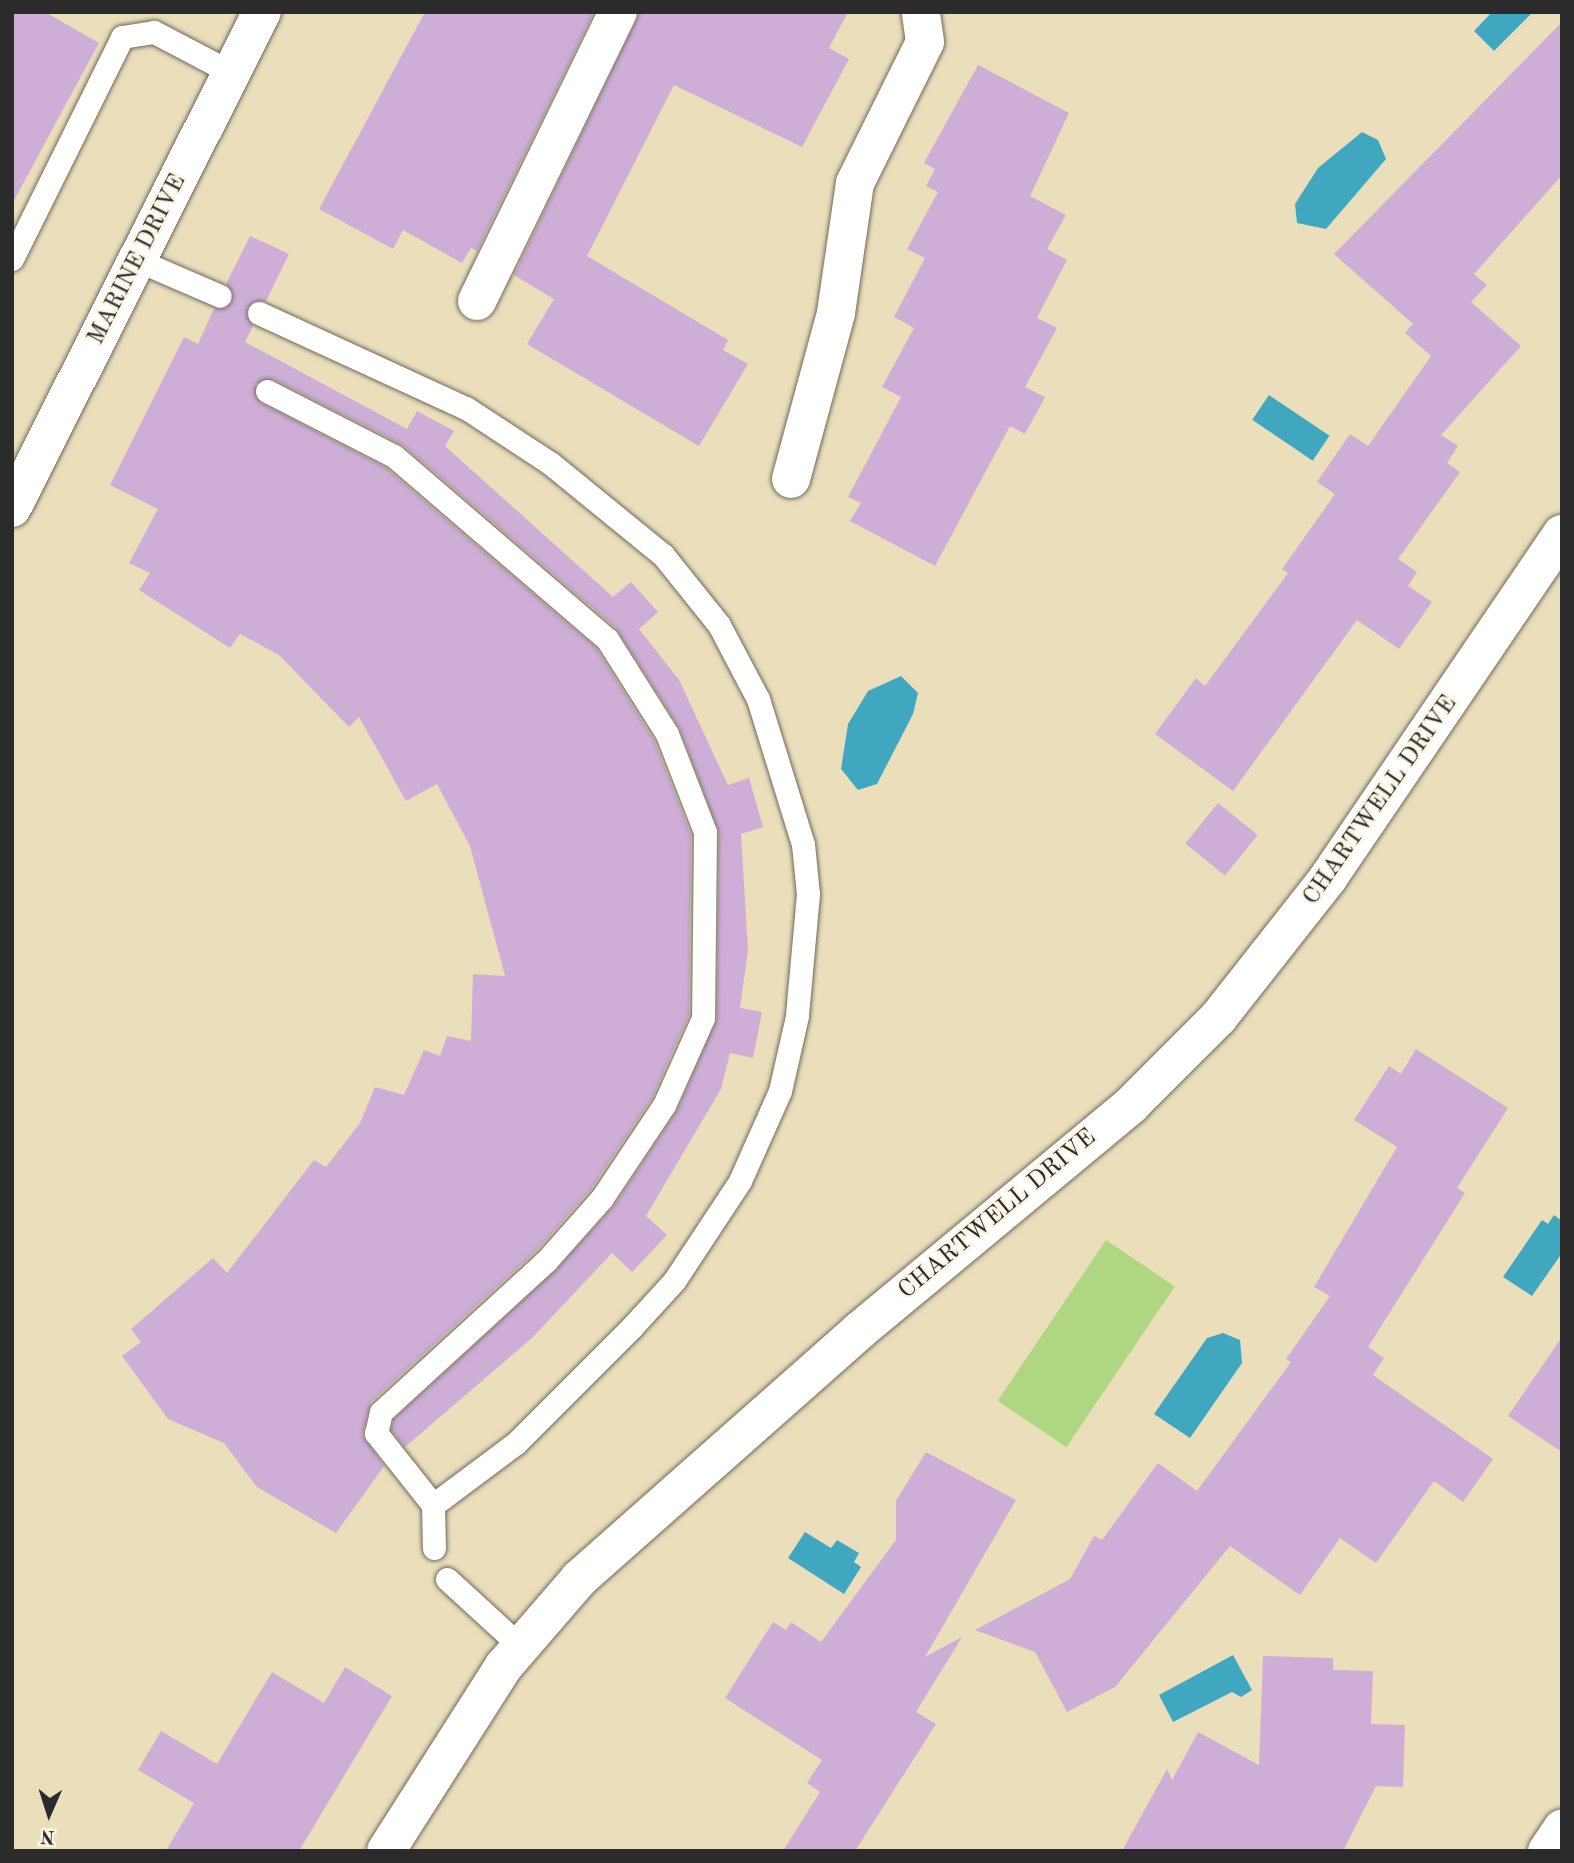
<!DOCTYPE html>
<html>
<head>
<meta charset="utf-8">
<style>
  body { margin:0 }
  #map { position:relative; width:1574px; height:1863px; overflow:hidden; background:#ebdfbb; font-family:"Old Standard TT",serif }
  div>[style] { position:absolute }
  .green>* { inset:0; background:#afd782; transform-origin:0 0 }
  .water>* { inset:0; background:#40a7c0; transform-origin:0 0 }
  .building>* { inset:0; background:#ceadd7; transform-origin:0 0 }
  .roads { filter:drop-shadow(0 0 2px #6e6a5d) drop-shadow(0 0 2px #6e6a5d) }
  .service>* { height:23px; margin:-11.5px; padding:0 11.5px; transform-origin:11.5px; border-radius:11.5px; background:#fff }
  .minor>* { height:38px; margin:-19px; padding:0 19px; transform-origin:19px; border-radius:19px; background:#fff }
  span { translate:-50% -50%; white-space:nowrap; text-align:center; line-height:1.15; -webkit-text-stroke:5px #fcf5e5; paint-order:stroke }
  .street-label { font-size:24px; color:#2b2b2b }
  .frame { position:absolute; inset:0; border:14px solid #2b2b2b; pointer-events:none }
  .north { position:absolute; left:14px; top:1779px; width:70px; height:70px; -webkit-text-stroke:5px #fcf5e5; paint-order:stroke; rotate:183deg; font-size:19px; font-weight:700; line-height:28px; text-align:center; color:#2b2b2b }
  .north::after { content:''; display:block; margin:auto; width:24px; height:32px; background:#2b2b2b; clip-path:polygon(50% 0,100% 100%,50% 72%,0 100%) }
</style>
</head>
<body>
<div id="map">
  <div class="green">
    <i style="left:1106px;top:1240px;width:83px;height:194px;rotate:34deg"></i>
  </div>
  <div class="water">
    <i style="clip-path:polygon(1492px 12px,1533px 12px,1494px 51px,1474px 31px)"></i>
    <i style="clip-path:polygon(1362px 132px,1378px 140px,1386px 159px,1326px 229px,1297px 223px,1295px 204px,1318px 168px)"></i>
    <i style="left:1269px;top:395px;width:73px;height:30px;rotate:34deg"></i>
    <i style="clip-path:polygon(901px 676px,918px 693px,913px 714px,877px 784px,858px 790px,841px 769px,848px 724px,868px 691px)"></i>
    <i style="clip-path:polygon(1554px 1215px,1562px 1221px,1562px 1253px,1532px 1296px,1503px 1277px,1542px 1220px,1548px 1224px)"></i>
    <i style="clip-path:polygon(1223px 1333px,1240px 1340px,1242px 1363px,1190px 1438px,1154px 1414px,1207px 1338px)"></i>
    <i style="clip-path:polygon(805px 1532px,831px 1548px,837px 1540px,859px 1553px,854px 1562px,861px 1567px,844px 1594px,788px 1558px)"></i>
    <i style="clip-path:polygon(1233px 1655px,1252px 1690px,1241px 1697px,1232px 1692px,1173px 1722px,1159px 1695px)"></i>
  </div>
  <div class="building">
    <i style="clip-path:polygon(12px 12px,45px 12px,99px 43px,12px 204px)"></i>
    <i style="clip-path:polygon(425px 12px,594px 12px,477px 251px,471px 248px,462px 263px,403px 230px,393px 249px,319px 209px)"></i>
    <i style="clip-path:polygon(640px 12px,848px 12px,829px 48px,849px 59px,802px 147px,674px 85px,587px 256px,728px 340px,723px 350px,748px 364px,699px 446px,527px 344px,554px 299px,514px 275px)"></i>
    <i style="clip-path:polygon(1562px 22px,1562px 175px,1474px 274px,1487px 285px,1471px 302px,1521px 346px,1441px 435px,1458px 446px,1447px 463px,1460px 472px,1398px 559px,1417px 572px,1408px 586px,1432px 602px,1399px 649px,1357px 620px,1233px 791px,1155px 734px,1196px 678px,1205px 686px,1288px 573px,1282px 569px,1335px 494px,1317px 482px,1350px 434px,1368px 446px,1431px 356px,1405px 333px,1413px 324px,1334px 254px)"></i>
    <i style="clip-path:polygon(978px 65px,1069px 113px,1030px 196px,1066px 215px,1047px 249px,1067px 260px,1037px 318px,1057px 328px,1025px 387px,1045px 397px,1025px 434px,1010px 426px,935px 566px,850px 521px,861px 503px,848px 497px,901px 397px,882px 387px,914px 328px,894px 317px,925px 258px,907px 249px,938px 192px,926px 186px,935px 169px,924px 163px)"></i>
    <i style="clip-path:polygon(250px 236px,289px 254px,266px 301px,247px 307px,253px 326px,245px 342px,407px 429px,417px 411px,454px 431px,445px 446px,613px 597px,631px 582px,658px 612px,639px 629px,679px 680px,728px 785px,749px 778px,763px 827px,741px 834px,748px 950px,740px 1008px,762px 1012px,753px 1058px,730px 1053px,721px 1089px,646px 1216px,667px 1235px,632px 1272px,612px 1253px,533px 1337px,405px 1447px,391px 1430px,394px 1419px,556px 1270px,614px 1206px,677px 1111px,717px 1019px,719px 832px,679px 727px,616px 628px,403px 445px,273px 379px,255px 384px,261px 403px,386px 468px,596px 648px,654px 740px,691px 835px,689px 1015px,652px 1098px,591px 1189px,536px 1251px,371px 1402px,362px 1435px,384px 1466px,336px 1533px,257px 1487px,224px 1443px,168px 1419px,122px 1356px,141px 1342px,131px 1329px,213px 1258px,227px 1273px,314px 1160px,326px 1167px,360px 1123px,375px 1087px,404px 1095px,424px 1050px,440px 1056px,447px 1036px,471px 1041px,473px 974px,505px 976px,470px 846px,437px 784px,406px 801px,359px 717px,349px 727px,279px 655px,240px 634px,230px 648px,139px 590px,150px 573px,129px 563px,158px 509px,110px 485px,184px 337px,198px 344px,214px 309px,232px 302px,226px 284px)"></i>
    <i style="left:1218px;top:803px;width:51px;height:52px;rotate:39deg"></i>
    <i style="clip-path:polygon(1416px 1049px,1508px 1108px,1457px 1188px,1465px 1193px,1368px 1347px,1384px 1358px,1373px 1375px,1493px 1459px,1463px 1502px,1434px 1481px,1376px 1563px,1340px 1538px,1300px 1595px,1230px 1546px,1115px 1687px,1067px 1712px,1035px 1652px,975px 1630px,1070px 1579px,1094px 1536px,1102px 1540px,1158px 1463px,1197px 1491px,1291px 1362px,1286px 1359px,1330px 1296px,1314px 1287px,1397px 1147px,1354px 1120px,1389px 1066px,1401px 1074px)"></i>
    <i style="clip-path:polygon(1562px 1337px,1562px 1452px,1508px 1416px)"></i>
    <i style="clip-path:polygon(926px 1452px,1016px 1500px,925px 1657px,962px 1637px,916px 1712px,936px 1724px,855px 1851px,783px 1851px,820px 1792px,807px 1783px,822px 1760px,725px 1698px,773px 1622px,786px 1630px,791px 1622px,821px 1642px,896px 1540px,896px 1501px)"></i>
    <i style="clip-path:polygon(1263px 1656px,1333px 1658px,1333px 1670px,1373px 1671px,1371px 1724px,1405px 1725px,1403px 1787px,1376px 1786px,1343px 1851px,1122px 1851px,1167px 1769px,1172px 1780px,1198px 1732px,1259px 1765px)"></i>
    <i style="clip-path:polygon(345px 1667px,392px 1696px,299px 1851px,166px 1851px,194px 1803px,138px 1770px,161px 1731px,217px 1764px,272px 1672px,324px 1703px)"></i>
  </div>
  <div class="roads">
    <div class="service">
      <i style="left:12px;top:259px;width:248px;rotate:-63.6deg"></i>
      <i style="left:122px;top:37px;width:32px;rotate:-9deg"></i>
      <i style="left:154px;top:32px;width:88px;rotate:27.7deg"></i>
      <i style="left:137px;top:260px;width:90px;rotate:23.4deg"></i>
      <i style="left:259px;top:313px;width:228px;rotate:24.7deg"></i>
      <i style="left:466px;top:408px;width:100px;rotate:33.2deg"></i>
      <i style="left:550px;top:463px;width:146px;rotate:39.2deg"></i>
      <i style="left:663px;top:555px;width:90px;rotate:51.3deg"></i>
      <i style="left:719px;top:625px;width:84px;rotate:62.2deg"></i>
      <i style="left:758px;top:699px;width:152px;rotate:72.8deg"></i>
      <i style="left:803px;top:844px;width:50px;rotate:84.3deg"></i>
      <i style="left:808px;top:894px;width:122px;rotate:95.2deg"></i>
      <i style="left:797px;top:1016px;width:77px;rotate:102.8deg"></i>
      <i style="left:780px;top:1091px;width:98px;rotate:114deg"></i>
      <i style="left:740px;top:1181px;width:120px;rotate:123.4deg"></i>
      <i style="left:674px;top:1281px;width:64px;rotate:132.5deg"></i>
      <i style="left:631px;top:1328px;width:163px;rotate:135deg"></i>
      <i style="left:516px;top:1443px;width:104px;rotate:143.2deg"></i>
      <i style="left:267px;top:391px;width:143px;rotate:27.1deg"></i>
      <i style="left:394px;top:456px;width:281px;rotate:40.7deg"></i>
      <i style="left:607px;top:639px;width:112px;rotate:57.7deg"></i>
      <i style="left:667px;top:734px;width:105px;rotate:68.8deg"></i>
      <i style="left:705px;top:832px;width:186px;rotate:90.6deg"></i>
      <i style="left:703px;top:1018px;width:95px;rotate:114.1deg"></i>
      <i style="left:664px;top:1105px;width:112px;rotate:123.7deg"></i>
      <i style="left:602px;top:1198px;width:84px;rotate:131.6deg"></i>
      <i style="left:546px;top:1261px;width:224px;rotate:137.5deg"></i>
      <i style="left:381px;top:1412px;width:22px;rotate:103deg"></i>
      <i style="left:376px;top:1433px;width:92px;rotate:51.6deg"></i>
      <i style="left:433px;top:1505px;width:43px;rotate:88.7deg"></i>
      <i style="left:447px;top:1579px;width:99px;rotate:42.5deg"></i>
    </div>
    <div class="minor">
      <i style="left:477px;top:301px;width:322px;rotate:-64deg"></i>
      <i style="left:791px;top:479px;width:172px;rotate:-74.8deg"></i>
      <i style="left:836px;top:313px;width:131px;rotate:-81.7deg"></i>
      <i style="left:855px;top:183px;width:157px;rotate:-63.6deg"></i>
      <i style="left:925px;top:42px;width:30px;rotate:-98deg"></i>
      <i style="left:12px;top:508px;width:555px;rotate:-63.25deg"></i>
      <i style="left:386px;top:1851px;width:219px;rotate:-57.5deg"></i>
      <i style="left:504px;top:1666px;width:115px;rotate:-49.2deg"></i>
      <i style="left:579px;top:1579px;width:374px;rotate:-41.5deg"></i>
      <i style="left:859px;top:1331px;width:355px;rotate:-39.7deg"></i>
      <i style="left:1132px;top:1104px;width:122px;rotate:-45deg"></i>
      <i style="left:1218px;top:1018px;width:178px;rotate:-51.8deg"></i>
      <i style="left:1328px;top:878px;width:416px;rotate:-55.8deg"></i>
      <i style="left:1547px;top:1851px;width:27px;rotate:-56deg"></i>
    </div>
  </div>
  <div class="street-label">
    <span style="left:138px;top:260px;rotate:-63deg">MARINE DRIVE</span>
    <span style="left:1381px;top:801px;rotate:-55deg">CHARTWELL DRIVE</span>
    <span style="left:998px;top:1215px;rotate:-40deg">CHARTWELL DRIVE</span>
  </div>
  <div class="frame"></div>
  <div class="north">N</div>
</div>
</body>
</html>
